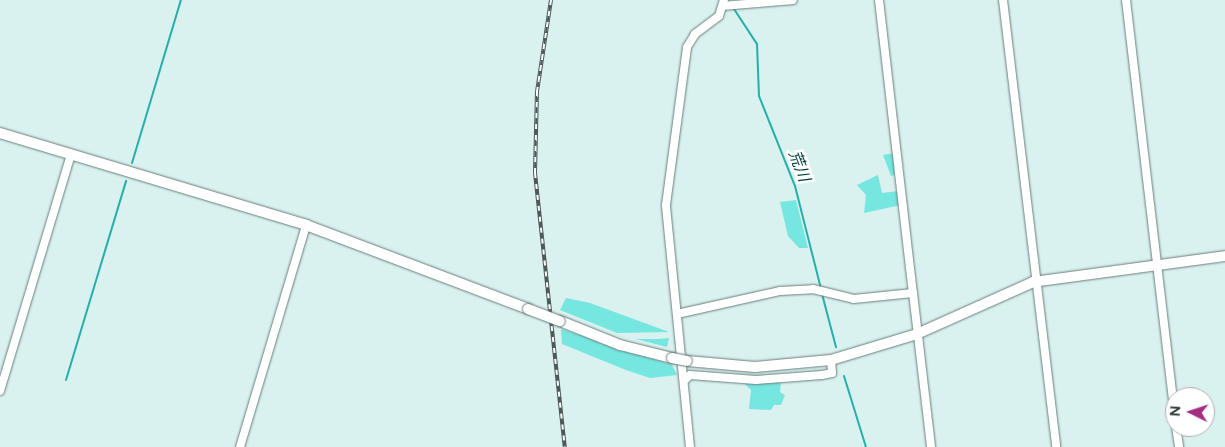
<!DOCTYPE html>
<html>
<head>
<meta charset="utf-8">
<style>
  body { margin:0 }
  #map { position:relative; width:1225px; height:447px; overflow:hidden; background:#d9f1ef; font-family:Figtree,"Noto Sans JP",sans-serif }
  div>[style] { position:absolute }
  .green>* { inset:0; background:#76e6e0 }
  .stream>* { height:2px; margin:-1px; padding:0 1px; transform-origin:1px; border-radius:1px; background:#26afaa }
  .roads { filter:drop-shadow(0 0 1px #697e7d) drop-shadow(0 0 1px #697e7d) }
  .street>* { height:8px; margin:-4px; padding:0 4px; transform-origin:4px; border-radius:4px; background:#fff }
  .secondary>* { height:10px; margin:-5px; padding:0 5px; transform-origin:5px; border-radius:5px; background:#fff }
  .rail>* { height:4px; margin-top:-2px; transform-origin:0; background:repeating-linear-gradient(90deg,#fff 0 5.5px,#4d5858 0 11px); box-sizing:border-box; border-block:1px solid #4d5858 }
  .bridges { filter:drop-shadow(0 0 1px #697e7d) drop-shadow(0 0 1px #697e7d) }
  .secondary-bridge>* { height:10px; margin:-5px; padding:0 5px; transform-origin:5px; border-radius:5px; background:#fff }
  span { translate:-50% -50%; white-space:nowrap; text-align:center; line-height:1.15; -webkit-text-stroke:5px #fff; paint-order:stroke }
  .water-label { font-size:16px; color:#013e3c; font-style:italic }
  .north { position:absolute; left:1165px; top:387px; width:50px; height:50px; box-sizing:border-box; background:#fff; border:1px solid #adb1b1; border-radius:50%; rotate:274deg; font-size:14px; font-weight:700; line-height:20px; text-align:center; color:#333c3c }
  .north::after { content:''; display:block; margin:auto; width:18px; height:22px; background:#a52e85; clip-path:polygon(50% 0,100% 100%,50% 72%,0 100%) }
</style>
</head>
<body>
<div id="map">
  <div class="green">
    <i style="clip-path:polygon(895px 153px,898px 174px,891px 176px,883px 155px)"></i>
    <i style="clip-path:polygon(878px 175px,882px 193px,899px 191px,901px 205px,864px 213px,866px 195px,857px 185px)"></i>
    <i style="clip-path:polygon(796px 200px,808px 248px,799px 248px,788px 236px,780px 202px)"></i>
    <i style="clip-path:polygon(566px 298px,590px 303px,669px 332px,617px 333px,560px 310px)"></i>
    <i style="clip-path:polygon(561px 329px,672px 365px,677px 375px,650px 378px,626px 370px,562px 344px)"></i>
    <i style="clip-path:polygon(669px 338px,667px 347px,636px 339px,659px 339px)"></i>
    <i style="clip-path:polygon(781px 382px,780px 392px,785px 395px,781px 405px,774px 405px,771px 410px,749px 409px,751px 390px,743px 382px)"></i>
  </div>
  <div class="stream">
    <i style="left:734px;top:9px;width:42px;rotate:56.7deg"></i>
    <i style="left:757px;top:44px;width:52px;rotate:87.8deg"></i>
    <i style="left:759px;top:96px;width:97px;rotate:68.2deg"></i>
    <i style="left:795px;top:186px;width:106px;rotate:75.8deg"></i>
    <i style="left:132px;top:163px;width:170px;rotate:-73.3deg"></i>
    <i style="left:822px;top:294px;width:55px;rotate:75.2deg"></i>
    <i style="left:844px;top:376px;width:74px;rotate:72.8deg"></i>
    <i style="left:66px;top:380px;width:208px;rotate:-73.2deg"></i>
  </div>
  <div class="roads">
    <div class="street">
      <i style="left:879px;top:0;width:295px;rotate:83.4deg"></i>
      <i style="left:1003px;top:0;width:450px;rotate:83.2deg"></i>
      <i style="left:1126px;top:0;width:418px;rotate:83.3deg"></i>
      <i style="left:723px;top:6px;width:70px;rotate:-4.9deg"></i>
      <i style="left:677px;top:314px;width:106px;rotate:-12.6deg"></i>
      <i style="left:780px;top:291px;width:33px;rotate:-3deg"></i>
      <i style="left:813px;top:289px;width:42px;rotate:13.7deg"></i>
      <i style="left:854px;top:299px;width:59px;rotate:-5.8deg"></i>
      <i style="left:913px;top:293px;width:155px;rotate:83.3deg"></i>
      <i style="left:684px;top:381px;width:8px;rotate:-45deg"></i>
      <i style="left:690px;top:375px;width:66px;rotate:4.3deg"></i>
      <i style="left:756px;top:380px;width:66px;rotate:-4.3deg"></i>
      <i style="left:822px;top:375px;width:10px;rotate:-11deg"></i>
      <i style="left:832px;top:373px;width:13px;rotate:-94deg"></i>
      <i style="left:0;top:391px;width:247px;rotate:-73.3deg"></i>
      <i style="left:1176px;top:427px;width:20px;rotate:81deg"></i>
      <i style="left:240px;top:447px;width:232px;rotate:-73.4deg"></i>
      <i style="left:690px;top:447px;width:243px;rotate:-95.7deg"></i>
      <i style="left:666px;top:205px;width:159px;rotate:-82.4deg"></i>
      <i style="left:687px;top:47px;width:15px;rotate:-58deg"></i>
      <i style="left:695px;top:34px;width:30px;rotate:-37deg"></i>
      <i style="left:719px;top:16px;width:17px;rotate:-73deg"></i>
    </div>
    <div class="secondary">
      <i style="left:0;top:133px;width:320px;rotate:16.7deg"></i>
      <i style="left:306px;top:225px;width:237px;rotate:20.7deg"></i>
      <i style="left:560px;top:321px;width:65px;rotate:21.8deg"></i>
      <i style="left:620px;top:345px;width:54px;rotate:14deg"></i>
      <i style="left:687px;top:361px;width:68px;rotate:5deg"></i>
      <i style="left:755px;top:367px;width:76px;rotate:-5.3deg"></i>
      <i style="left:831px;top:360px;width:90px;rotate:-16.8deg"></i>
      <i style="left:917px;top:334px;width:127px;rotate:-24.1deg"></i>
      <i style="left:1033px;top:282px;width:194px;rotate:-7.7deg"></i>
    </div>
  </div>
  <div class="rail">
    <i style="left:551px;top:0;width:92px;rotate:98.7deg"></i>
    <i style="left:537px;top:91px;width:82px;rotate:91.4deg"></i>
    <i style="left:535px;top:173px;width:276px;rotate:83.8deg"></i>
  </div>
  <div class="bridges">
    <div class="secondary-bridge">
      <i style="left:528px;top:309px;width:34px;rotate:21deg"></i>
      <i style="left:672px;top:358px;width:15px;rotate:11deg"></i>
    </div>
  </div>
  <div class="water-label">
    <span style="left:799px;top:166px;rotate:69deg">荒川</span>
  </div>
  <div class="north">N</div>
</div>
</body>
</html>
